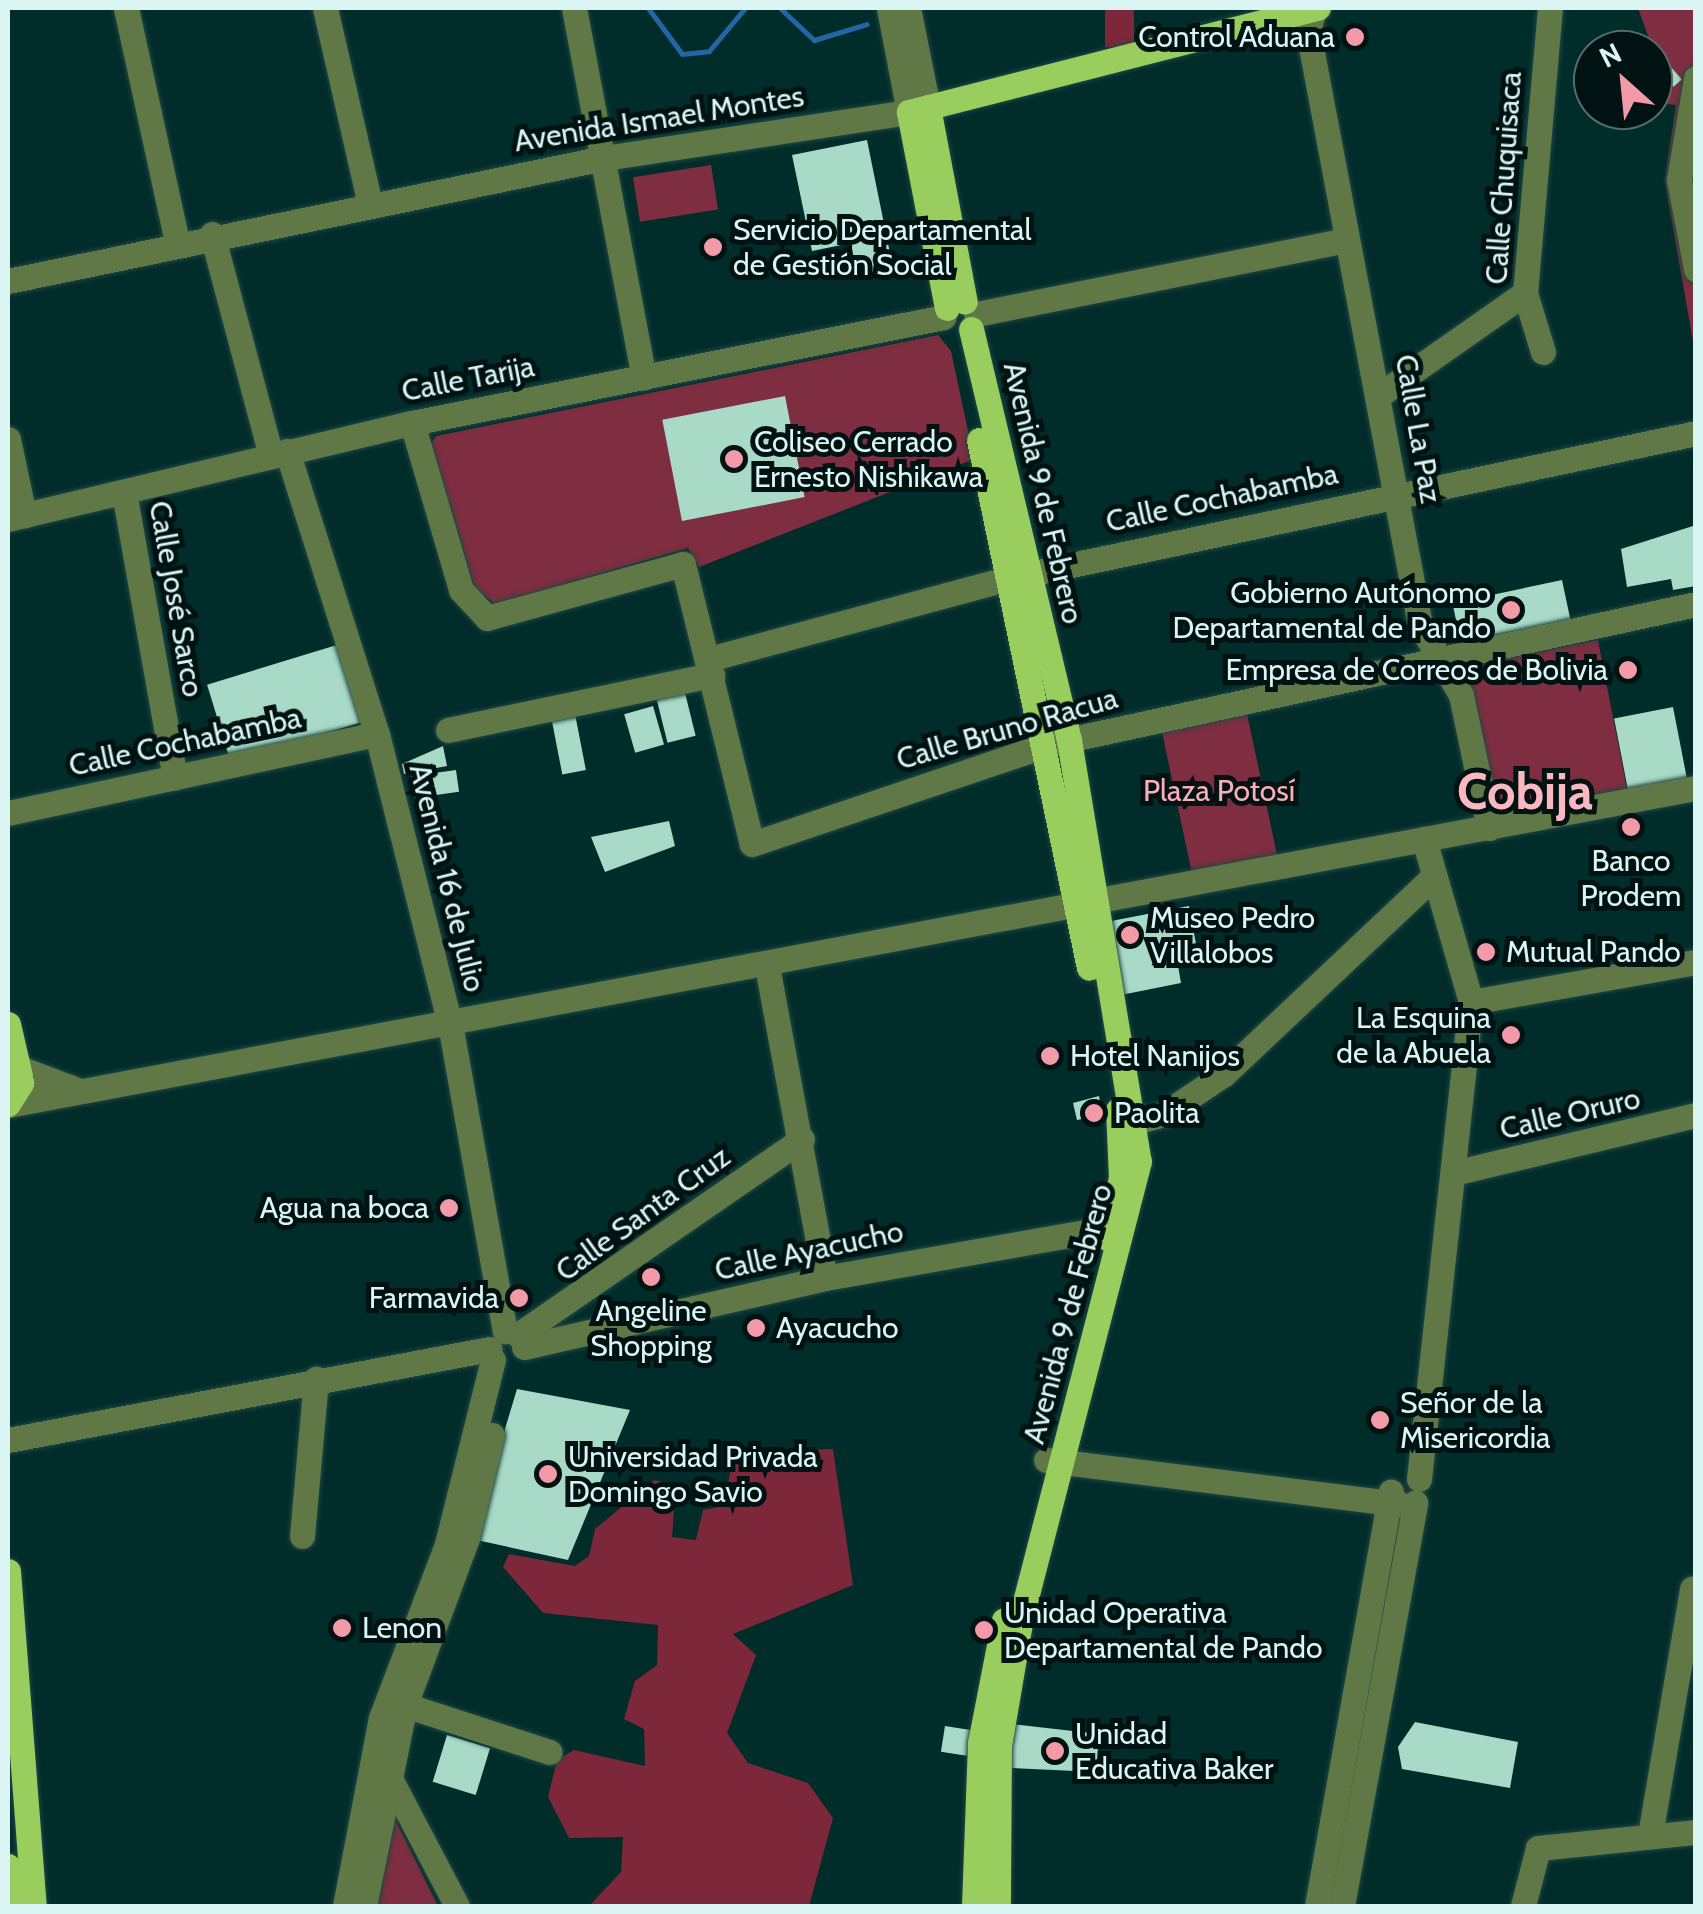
<!DOCTYPE html>
<html>
<head>
<meta charset="utf-8">
<style>
  body { margin:0 }
  #map { position:relative; width:1703px; height:1914px; overflow:hidden; background:#002c2a; font-family:Cabin,sans-serif }
  div>[style] { position:absolute }
  .green>* { inset:0; background:#7e2e40; transform-origin:0 0 }
  .forest>* { inset:0; background:#7d273b; transform-origin:0 0 }
  .stream>* { height:5px; margin:-2.5px; padding:0 2.5px; transform-origin:2.5px; border-radius:2.5px; background:#2366a4 }
  .building>* { inset:0; background:#a8dac7; transform-origin:0 0 }
  .roads { filter:drop-shadow(0 0 2px #1f4846) drop-shadow(0 0 2px #1f4846) }
  .minor>* { height:25px; margin:-12.5px; padding:0 12.5px; transform-origin:12.5px; border-radius:12.5px; background:#5f7845 }
  .major>* { height:25px; margin:-12.5px; padding:0 12.5px; transform-origin:12.5px; border-radius:12.5px; background:#99cd5d }
  .dots>* { width:28px; height:28px; translate:-50% -50%; box-sizing:border-box; border:5px solid #001211; border-radius:50% }
  span { translate:-50% -50%; white-space:nowrap; text-align:center; line-height:1.15; -webkit-text-stroke:10px #001211; paint-order:stroke }
  .poi-label { font-size:30px; color:#daf5f3 }
  .right { translate:-100% -50%; text-align:right }
  .left { translate:0 -50%; text-align:left }
  .street-label { font-size:30px; color:#daf5f3 }
  .park-label { font-size:30px; color:#f9aeb8 }
  .town-label { font-size:50px; color:#fcb8c1; font-weight:700 }
  .frame { position:absolute; inset:0; border:10px solid #daf5f3; pointer-events:none }
  .north { position:absolute; left:1573px; top:30px; width:100px; height:100px; box-sizing:border-box; background:#001211; border:2px solid #576d6b; border-radius:50%; rotate:333deg; font-size:28px; font-weight:700; line-height:40px; text-align:center; color:#daf5f3 }
  .north::after { content:''; display:block; margin:auto; width:35px; height:45px; background:#f39aa8; clip-path:polygon(50% 0,100% 100%,50% 72%,0 100%) }
</style>
</head>
<body>
<div id="map">
  <div class="green">
    <i style="clip-path:polygon(1638px 8px,1695px 8px,1695px 353px,1665px 181px,1676px 105px,1655px 103px,1653px 50px)"></i>
    <i style="left:711px;top:165px;width:45px;height:79px;rotate:81deg"></i>
    <i style="clip-path:polygon(938px 335px,951px 351px,974px 459px,699px 567px,688px 548px,495px 604px,475px 588px,431px 444px,436px 436px)"></i>
    <i style="left:1598px;top:640px;width:153px;height:137px;rotate:79deg"></i>
    <i style="left:1246px;top:709px;width:149px;height:87px;rotate:78deg"></i>
    <i style="clip-path:polygon(393px 1817px,395px 1819px,438px 1906px,373px 1906px)"></i>
  </div>
  <div class="forest">
    <i style="left:1105px;top:8px;width:29px;height:39px"></i>
    <i style="clip-path:polygon(833px 1449px,853px 1585px,733px 1634px,756px 1655px,727px 1733px,748px 1763px,808px 1783px,833px 1818px,809px 1906px,589px 1906px,621px 1872px,623px 1837px,569px 1838px,548px 1797px,557px 1760px,574px 1750px,645px 1766px,644px 1729px,624px 1719px,635px 1681px,657px 1665px,658px 1625px,543px 1613px,503px 1567px,509px 1554px,575px 1566px,589px 1556px,595px 1529px,654px 1480px,676px 1485px,672px 1537px,696px 1540px,703px 1510px,724px 1506px,732px 1462px,745px 1452px)"></i>
  </div>
  <div class="stream">
    <i style="left:648px;top:8px;width:57px;rotate:53.5deg"></i>
    <i style="left:682px;top:54px;width:27px;rotate:-6deg"></i>
    <i style="left:709px;top:51px;width:56px;rotate:-50.1deg"></i>
    <i style="left:780px;top:8px;width:47px;rotate:43.3deg"></i>
    <i style="left:814px;top:40px;width:55px;rotate:-16.8deg"></i>
  </div>
  <div class="building">
    <i style="left:1670px;top:66px;width:18px;height:11px;rotate:49deg"></i>
    <i style="clip-path:polygon(867px 140px,893px 268px,857px 275px,851px 243px,812px 251px,792px 155px)"></i>
    <i style="left:785px;top:396px;width:103px;height:125px;rotate:79deg"></i>
    <i style="clip-path:polygon(1696px 525px,1696px 586px,1673px 590px,1671px 579px,1627px 587px,1621px 549px)"></i>
    <i style="left:1562px;top:580px;width:40px;height:112px;rotate:78deg"></i>
    <i style="left:340px;top:644px;width:81px;height:139px;rotate:73deg"></i>
    <i style="left:685px;top:693px;width:44px;height:29px;rotate:76deg"></i>
    <i style="left:653px;top:706px;width:40px;height:30px;rotate:74deg"></i>
    <i style="left:1673px;top:707px;width:72px;height:60px;rotate:79deg"></i>
    <i style="left:575px;top:714px;width:57px;height:24px;rotate:79deg"></i>
    <i style="clip-path:polygon(443px 746px,447px 766px,404px 774px,402px 764px)"></i>
    <i style="left:456px;top:770px;width:22px;height:45px;rotate:82deg"></i>
    <i style="clip-path:polygon(669px 821px,675px 846px,605px 872px,591px 837px)"></i>
    <i style="clip-path:polygon(1189px 906px,1196px 944px,1175px 948px,1181px 983px,1121px 995px,1106px 922px)"></i>
    <i style="clip-path:polygon(1099px 1096px,1102px 1115px,1077px 1120px,1073px 1103px)"></i>
    <i style="clip-path:polygon(517px 1389px,630px 1410px,568px 1560px,472px 1539px)"></i>
    <i style="clip-path:polygon(1415px 1722px,1518px 1742px,1510px 1788px,1402px 1769px,1398px 1747px)"></i>
    <i style="clip-path:polygon(1012px 1724px,1099px 1734px,1096px 1772px,1011px 1768px)"></i>
    <i style="left:945px;top:1726px;width:26px;height:26px;rotate:9deg"></i>
    <i style="left:447px;top:1735px;width:45px;height:49px;rotate:17deg"></i>
  </div>
  <div class="roads">
    <div class="minor">
      <i style="left:126px;top:8px;width:239px;rotate:77.7deg"></i>
      <i style="left:325px;top:8px;width:202px;rotate:77.1deg"></i>
      <i style="left:574px;top:8px;width:376px;rotate:79.3deg"></i>
      <i style="left:908px;top:8px;width:101px;rotate:78.6deg"></i>
      <i style="left:1314px;top:9px;width:23px;rotate:105deg"></i>
      <i style="left:1308px;top:31px;width:604px;rotate:79.32deg"></i>
      <i style="left:1420px;top:625px;width:81px;rotate:59.6deg"></i>
      <i style="left:1461px;top:695px;width:136px;rotate:78.1deg"></i>
      <i style="left:1696px;top:78px;width:103px;rotate:99.5deg"></i>
      <i style="left:1679px;top:180px;width:91px;rotate:79.2deg"></i>
      <i style="left:212px;top:234px;width:230px;rotate:75.1deg"></i>
      <i style="left:8px;top:281px;width:609px;rotate:-11.66deg"></i>
      <i style="left:604px;top:158px;width:308px;rotate:-8.6deg"></i>
      <i style="left:909px;top:112px;width:106px;rotate:-100.9deg"></i>
      <i style="left:976px;top:314px;width:378px;rotate:-11.3deg"></i>
      <i style="left:1543px;top:352px;width:62px;rotate:-107deg"></i>
      <i style="left:1525px;top:293px;width:286px;rotate:-85deg"></i>
      <i style="left:1382px;top:393px;width:174px;rotate:-35deg"></i>
      <i style="left:412px;top:423px;width:174px;rotate:73.6deg"></i>
      <i style="left:461px;top:590px;width:38px;rotate:47deg"></i>
      <i style="left:487px;top:618px;width:203px;rotate:-15.4deg"></i>
      <i style="left:683px;top:564px;width:288px;rotate:76.2deg"></i>
      <i style="left:752px;top:844px;width:313px;rotate:-18.6deg"></i>
      <i style="left:1049px;top:744px;width:662px;rotate:-12.21deg"></i>
      <i style="left:8px;top:439px;width:78px;rotate:78.1deg"></i>
      <i style="left:287px;top:451px;width:297px;rotate:72.4deg"></i>
      <i style="left:377px;top:734px;width:304px;rotate:75.9deg"></i>
      <i style="left:451px;top:1029px;width:307px;rotate:79.9deg"></i>
      <i style="left:124px;top:492px;width:290px;rotate:79.9deg"></i>
      <i style="left:8px;top:519px;width:415px;rotate:-13.4deg"></i>
      <i style="left:412px;top:423px;width:542px;rotate:-11.27deg"></i>
      <i style="left:709px;top:659px;width:312px;rotate:-15.1deg"></i>
      <i style="left:1010px;top:578px;width:701px;rotate:-11.93deg"></i>
      <i style="left:448px;top:730px;width:270px;rotate:-11.8deg"></i>
      <i style="left:8px;top:813px;width:377px;rotate:-12.1deg"></i>
      <i style="left:767px;top:966px;width:317px;rotate:79.5deg"></i>
      <i style="left:1471px;top:1002px;width:229px;rotate:-10.1deg"></i>
      <i style="left:11px;top:1065px;width:68px;rotate:20.6deg"></i>
      <i style="left:8px;top:1105px;width:1718px;rotate:-10.64deg"></i>
      <i style="left:1120px;top:1126px;width:46px;rotate:-15.3deg"></i>
      <i style="left:1164px;top:1114px;width:72px;rotate:-33.7deg"></i>
      <i style="left:1224px;top:1074px;width:284px;rotate:-43.3deg"></i>
      <i style="left:1458px;top:1172px;width:245px;rotate:-13.5deg"></i>
      <i style="left:518px;top:1335px;width:345px;rotate:-34.6deg"></i>
      <i style="left:524px;top:1347px;width:309px;rotate:-12.9deg"></i>
      <i style="left:825px;top:1278px;width:289px;rotate:-10deg"></i>
      <i style="left:8px;top:1440px;width:490px;rotate:-10.7deg"></i>
      <i style="left:1046px;top:1460px;width:357px;rotate:7.1deg"></i>
      <i style="left:1419px;top:1479px;width:480px;rotate:-83.8deg"></i>
      <i style="left:1471px;top:1002px;width:170px;rotate:-106.1deg"></i>
      <i style="left:302px;top:1536px;width:158px;rotate:-84.9deg"></i>
      <i style="left:405px;top:1705px;width:152px;rotate:18deg"></i>
      <i style="left:384px;top:1767px;width:157px;rotate:62.3deg"></i>
      <i style="left:1650px;top:1835px;width:250px;rotate:-80.3deg"></i>
      <i style="left:345px;top:1906px;width:191px;rotate:-79.2deg"></i>
      <i style="left:381px;top:1718px;width:186px;rotate:-69.2deg"></i>
      <i style="left:447px;top:1544px;width:190px;rotate:-76deg"></i>
      <i style="left:364px;top:1906px;width:205px;rotate:-78.5deg"></i>
      <i style="left:405px;top:1705px;width:178px;rotate:-69.6deg"></i>
      <i style="left:467px;top:1538px;width:106px;rotate:-76.4deg"></i>
      <i style="left:1317px;top:1906px;width:421px;rotate:-79.9deg"></i>
      <i style="left:1342px;top:1906px;width:410px;rotate:-79.7deg"></i>
      <i style="left:1523px;top:1906px;width:60px;rotate:-75.5deg"></i>
      <i style="left:1538px;top:1848px;width:159px;rotate:-5.8deg"></i>
    </div>
    <div class="major">
      <i style="left:928px;top:107px;width:198px;rotate:79.3deg"></i>
      <i style="left:947px;top:308px;width:200px;rotate:-101deg"></i>
      <i style="left:909px;top:112px;width:422px;rotate:-14.3deg"></i>
      <i style="left:971px;top:329px;width:423px;rotate:76.6deg"></i>
      <i style="left:1069px;top:740px;width:427px;rotate:80.6deg"></i>
      <i style="left:1139px;top:1161px;width:471px;rotate:104.5deg"></i>
      <i style="left:1021px;top:1617px;width:131px;rotate:99.7deg"></i>
      <i style="left:999px;top:1746px;width:160px;rotate:90.4deg"></i>
      <i style="left:979px;top:440px;width:539px;rotate:78.23deg"></i>
      <i style="left:8px;top:1024px;width:53px;rotate:77deg"></i>
      <i style="left:8px;top:1104px;width:25px;rotate:-58deg"></i>
      <i style="left:21px;top:1083px;width:22px;rotate:-122deg"></i>
      <i style="left:1107px;top:1238px;width:62px;rotate:-76.9deg"></i>
      <i style="left:1121px;top:1178px;width:68px;rotate:-92.5deg"></i>
      <i style="left:8px;top:1571px;width:336px;rotate:85.6deg"></i>
      <i style="left:8px;top:1866px;width:40px;rotate:81.5deg"></i>
      <i style="left:974px;top:1906px;width:163px;rotate:-87.9deg"></i>
      <i style="left:980px;top:1743px;width:125px;rotate:-79deg"></i>
    </div>
  </div>
  <div class="dots">
    <i style="left:1355px;top:37px;background:#f39aa8"></i>
    <i style="left:713px;top:247px;background:#f39aa8"></i>
    <i style="left:734px;top:459px;background:#f39aa8"></i>
    <i style="left:1511px;top:610px;background:#f39aa8"></i>
    <i style="left:1628px;top:670px;background:#f39aa8"></i>
    <i style="left:1631px;top:827px;background:#f39aa8"></i>
    <i style="left:1130px;top:935px;background:#f39aa8"></i>
    <i style="left:1486px;top:952px;background:#f39aa8"></i>
    <i style="left:1511px;top:1035px;background:#f39aa8"></i>
    <i style="left:1050px;top:1056px;background:#f39aa8"></i>
    <i style="left:1094px;top:1113px;background:#f39aa8"></i>
    <i style="left:449px;top:1208px;background:#f39aa8"></i>
    <i style="left:651px;top:1277px;background:#f39aa8"></i>
    <i style="left:519px;top:1298px;background:#f39aa8"></i>
    <i style="left:756px;top:1328px;background:#f39aa8"></i>
    <i style="left:1380px;top:1420px;background:#f39aa8"></i>
    <i style="left:548px;top:1474px;background:#f39aa8"></i>
    <i style="left:342px;top:1628px;background:#f39aa8"></i>
    <i style="left:984px;top:1630px;background:#f39aa8"></i>
    <i style="left:1055px;top:1751px;background:#f39aa8"></i>
  </div>
  <div class="poi-label">
    <span class="right" style="left:1335px;top:37px">Control Aduana</span>
    <span class="left" style="left:733px;top:247px">Servicio Departamental<br>de Gestión Social</span>
    <span class="left" style="left:754px;top:459px">Coliseo Cerrado<br>Ernesto Nishikawa</span>
    <span class="right" style="left:1491px;top:610px">Gobierno Autónomo<br>Departamental de Pando</span>
    <span class="right" style="left:1608px;top:670px">Empresa de Correos de Bolivia</span>
    <span style="left:1631px;top:878px">Banco<br>Prodem</span>
    <span class="left" style="left:1150px;top:935px">Museo Pedro<br>Villalobos</span>
    <span class="left" style="left:1506px;top:952px">Mutual Pando</span>
    <span class="right" style="left:1491px;top:1035px">La Esquina<br>de la Abuela</span>
    <span class="left" style="left:1070px;top:1056px">Hotel Nanijos</span>
    <span class="left" style="left:1114px;top:1113px">Paolita</span>
    <span class="right" style="left:429px;top:1208px">Agua na boca</span>
    <span class="right" style="left:499px;top:1298px">Farmavida</span>
    <span style="left:651px;top:1328px">Angeline<br>Shopping</span>
    <span class="left" style="left:776px;top:1328px">Ayacucho</span>
    <span class="left" style="left:1400px;top:1420px">Señor de la<br>Misericordia</span>
    <span class="left" style="left:568px;top:1474px">Universidad Privada<br>Domingo Savio</span>
    <span class="left" style="left:1004px;top:1630px">Unidad Operativa<br>Departamental de Pando</span>
    <span class="left" style="left:362px;top:1628px">Lenon</span>
    <span class="left" style="left:1075px;top:1751px">Unidad<br>Educativa Baker</span>
  </div>
  <div class="street-label">
    <span style="left:659px;top:119px;rotate:-9deg">Avenida Ismael Montes</span>
    <span style="left:1504px;top:178px;rotate:-86deg">Calle Chuquisaca</span>
    <span style="left:468px;top:379px;rotate:-11deg">Calle Tarija</span>
    <span style="left:1418px;top:429px;rotate:80deg">Calle La Paz</span>
    <span style="left:1043px;top:493px;rotate:77deg">Avenida 9 de Febrero</span>
    <span style="left:1222px;top:498px;rotate:-12deg">Calle Cochabamba</span>
    <span style="left:176px;top:599px;rotate:80deg">Calle José Sarco</span>
    <span style="left:1007px;top:729px;rotate:-16deg">Calle Bruno Racua</span>
    <span style="left:185px;top:742px;rotate:-12deg">Calle Cochabamba</span>
    <span style="left:447px;top:878px;rotate:76deg">Avenida 16 de Julio</span>
    <span style="left:1570px;top:1114px;rotate:-13deg">Calle Oruro</span>
    <span style="left:643px;top:1214px;rotate:-36deg">Calle Santa Cruz</span>
    <span style="left:809px;top:1251px;rotate:-12deg">Calle Ayacucho</span>
    <span style="left:1068px;top:1314px;rotate:-75deg">Avenida 9 de Febrero</span>
  </div>
  <div class="park-label">
    <span style="left:1219px;top:791px">Plaza Potosí</span>
  </div>
  <div class="town-label">
    <span style="left:1525px;top:792px">Cobija</span>
  </div>
  <div class="frame"></div>
  <div class="north">N</div>
</div>
</body>
</html>
